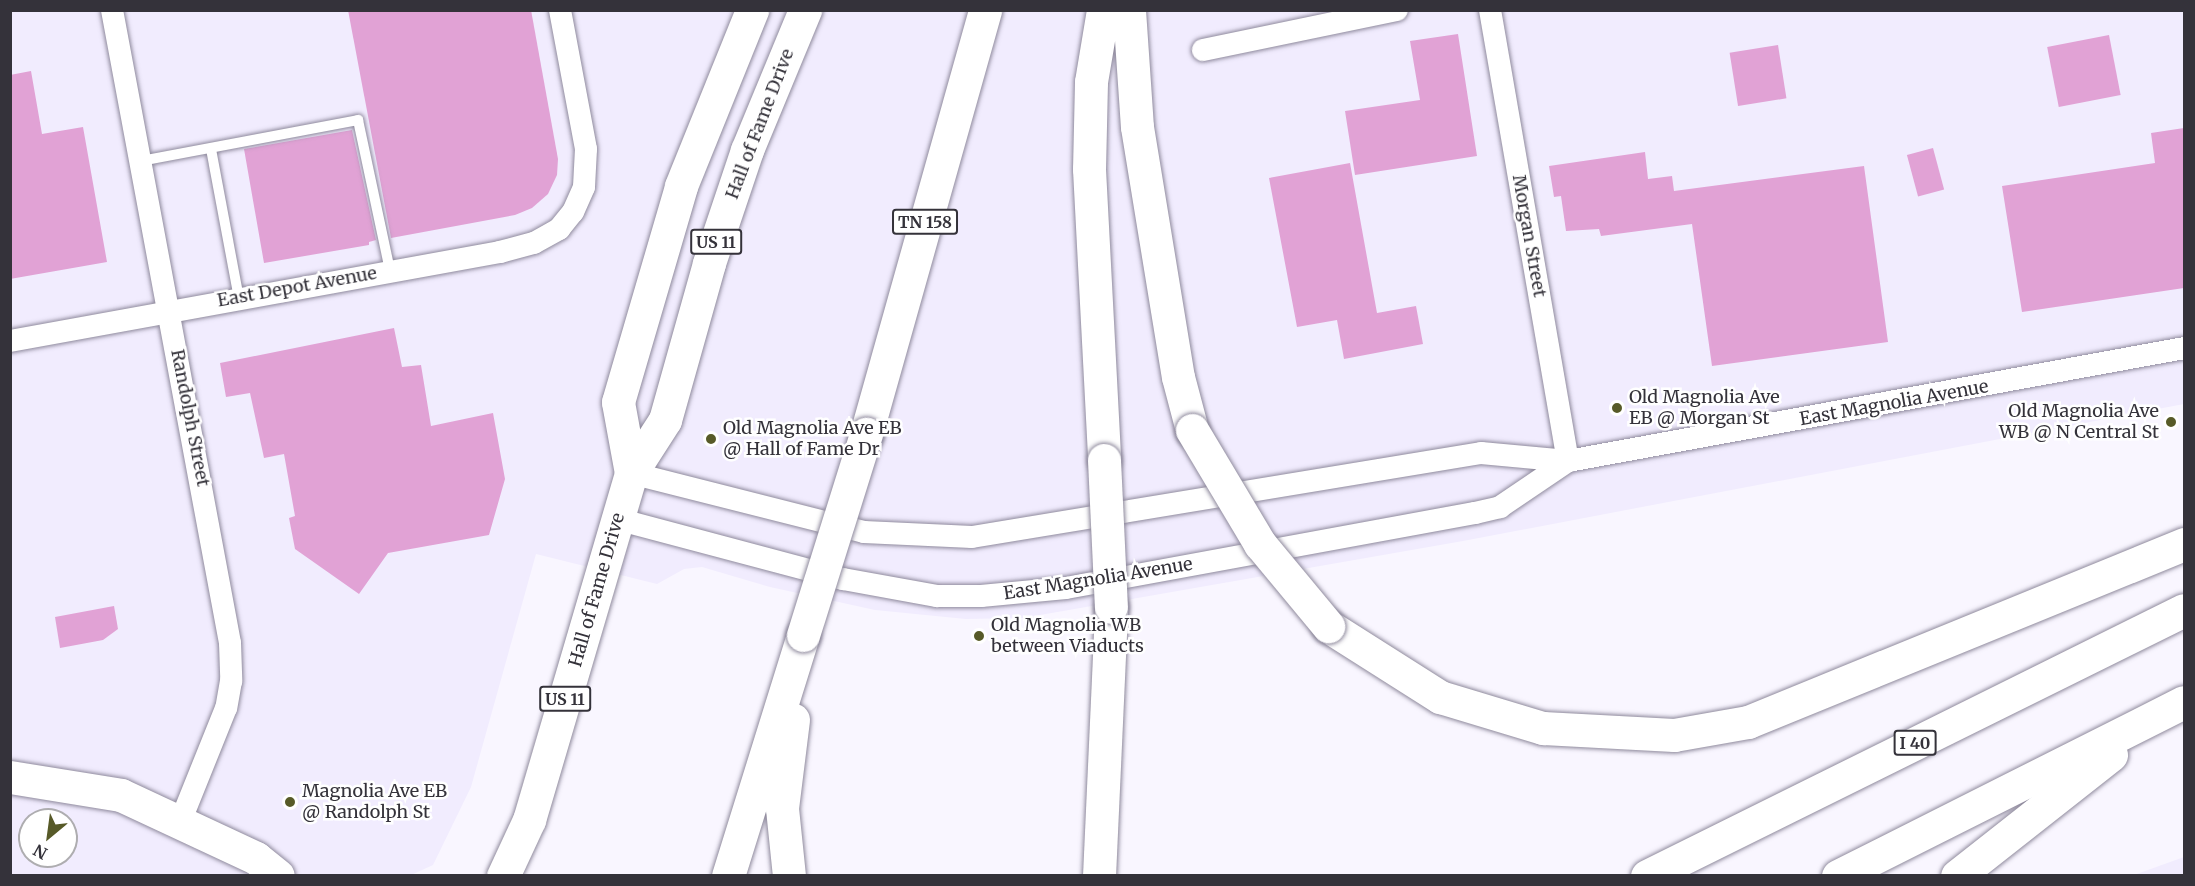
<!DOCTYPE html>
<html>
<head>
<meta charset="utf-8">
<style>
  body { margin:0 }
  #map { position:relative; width:2195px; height:886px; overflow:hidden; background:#f9f6ff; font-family:Merriweather,serif }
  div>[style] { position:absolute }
  .built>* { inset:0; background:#f1ecfe }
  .building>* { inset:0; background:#e1a2d5; transform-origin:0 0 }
  .roads { filter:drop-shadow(0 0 2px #8f8a9d) drop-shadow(0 0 2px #8f8a9d) }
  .service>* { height:10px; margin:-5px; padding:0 5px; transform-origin:5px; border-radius:5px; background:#fff }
  .minor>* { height:22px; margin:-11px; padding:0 11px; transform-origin:11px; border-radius:11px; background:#fff }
  .primary>* { height:33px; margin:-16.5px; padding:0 16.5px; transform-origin:16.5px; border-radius:16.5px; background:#fff }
  .motorway>* { height:33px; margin:-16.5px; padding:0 16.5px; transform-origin:16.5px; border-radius:16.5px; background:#fff }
  .bridges { filter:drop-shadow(0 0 2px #8f8a9d) drop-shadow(0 0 2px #8f8a9d) }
  .motorway-bridge>* { height:33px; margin:-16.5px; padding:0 16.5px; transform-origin:16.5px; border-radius:16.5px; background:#fff }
  .dots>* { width:16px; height:16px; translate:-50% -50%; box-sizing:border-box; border:3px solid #fff; border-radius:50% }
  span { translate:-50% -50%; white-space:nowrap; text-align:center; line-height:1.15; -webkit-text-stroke:5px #fff; paint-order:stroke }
  .shield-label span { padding:2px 4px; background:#fff; border:2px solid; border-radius:4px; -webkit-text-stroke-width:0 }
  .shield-label { font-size:16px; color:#34323a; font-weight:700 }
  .street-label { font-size:18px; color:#34323a }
  .poi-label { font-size:18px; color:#34323a }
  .left { translate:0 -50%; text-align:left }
  .right { translate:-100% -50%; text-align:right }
  .frame { position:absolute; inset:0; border:12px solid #34323a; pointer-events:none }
  .north { position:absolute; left:18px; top:808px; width:60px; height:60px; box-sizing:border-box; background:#fff; border:2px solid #aeadb0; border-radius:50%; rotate:209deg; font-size:16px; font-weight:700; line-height:24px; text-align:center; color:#34323a }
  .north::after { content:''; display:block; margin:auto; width:21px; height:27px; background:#575a28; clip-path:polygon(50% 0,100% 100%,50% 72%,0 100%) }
</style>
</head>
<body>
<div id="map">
  <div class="built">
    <i style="clip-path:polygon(evenodd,10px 11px,2184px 11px,2184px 404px,1463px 541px,1023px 618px,966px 619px,875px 610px,770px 587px,702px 567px,684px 569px,657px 584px,536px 554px,471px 787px,433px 865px,409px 876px,11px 875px,10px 11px,30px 820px,66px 820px,66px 856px,30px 856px,30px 820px)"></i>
    <i style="clip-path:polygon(2184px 857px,2184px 875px,2134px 875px)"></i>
  </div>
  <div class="building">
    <i style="clip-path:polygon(348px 10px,531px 10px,558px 159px,557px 175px,548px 194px,532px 208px,515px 215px,391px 238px)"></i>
    <i style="clip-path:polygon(1458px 34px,1477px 156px,1355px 175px,1345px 111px,1420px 100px,1410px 41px)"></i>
    <i style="left:2109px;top:35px;width:61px;height:63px;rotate:79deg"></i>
    <i style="left:1778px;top:45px;width:54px;height:49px;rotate:81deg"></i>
    <i style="clip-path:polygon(31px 71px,42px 134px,83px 127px,107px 262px,10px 279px,10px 75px)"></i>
    <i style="clip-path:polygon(2184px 128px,2184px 288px,2022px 312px,2002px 186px,2155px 163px,2151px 133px)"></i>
    <i style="clip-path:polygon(352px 130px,376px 240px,369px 242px,369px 245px,264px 263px,244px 149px)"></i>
    <i style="left:1933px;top:148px;width:43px;height:27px;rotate:75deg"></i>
    <i style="clip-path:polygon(1645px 152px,1648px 179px,1672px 176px,1674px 191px,1864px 166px,1888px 342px,1712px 366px,1692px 224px,1601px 236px,1599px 229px,1566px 231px,1561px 196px,1554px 197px,1549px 166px)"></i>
    <i style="clip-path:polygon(1350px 163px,1377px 313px,1416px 306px,1423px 344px,1344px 359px,1337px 320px,1297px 327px,1269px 178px)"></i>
    <i style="clip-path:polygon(394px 328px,402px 367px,421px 365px,431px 426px,493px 413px,505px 479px,489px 535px,388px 553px,359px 594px,295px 549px,289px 518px,295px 516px,284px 454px,264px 458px,250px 393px,226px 397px,220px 363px)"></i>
    <i style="clip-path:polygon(114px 606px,118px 629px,103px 640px,60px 648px,55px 617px)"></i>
  </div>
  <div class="roads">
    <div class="service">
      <i style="left:211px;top:149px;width:152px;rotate:79.4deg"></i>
      <i style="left:141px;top:161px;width:221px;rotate:-10.7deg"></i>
      <i style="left:358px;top:120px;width:154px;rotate:78deg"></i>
    </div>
    <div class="minor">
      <i style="left:112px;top:10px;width:644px;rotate:79.44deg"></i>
      <i style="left:230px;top:643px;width:38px;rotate:88deg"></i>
      <i style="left:231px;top:681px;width:27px;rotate:100deg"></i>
      <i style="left:226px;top:708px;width:121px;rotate:111.9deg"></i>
      <i style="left:1490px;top:10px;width:458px;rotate:80.2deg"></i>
      <i style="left:1203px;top:50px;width:198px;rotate:-11.7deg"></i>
      <i style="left:10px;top:341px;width:498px;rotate:-10.3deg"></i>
      <i style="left:500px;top:252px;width:35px;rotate:-15deg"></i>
      <i style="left:534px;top:243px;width:29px;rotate:-29deg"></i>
      <i style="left:559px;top:229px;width:22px;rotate:-51deg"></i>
      <i style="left:573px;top:212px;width:27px;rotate:-66deg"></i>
      <i style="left:584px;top:187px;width:38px;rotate:-87deg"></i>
      <i style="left:586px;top:149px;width:141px;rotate:-100.6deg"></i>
      <i style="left:631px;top:473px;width:240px;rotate:14.2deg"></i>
      <i style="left:864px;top:532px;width:108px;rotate:2.7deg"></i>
      <i style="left:972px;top:537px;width:516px;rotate:-9.37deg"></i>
      <i style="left:1481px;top:453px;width:87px;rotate:5.3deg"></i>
      <i style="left:1568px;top:461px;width:626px;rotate:-10.39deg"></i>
      <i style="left:617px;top:519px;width:234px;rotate:14.9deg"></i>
      <i style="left:843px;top:579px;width:96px;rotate:10.3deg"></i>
      <i style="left:937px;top:596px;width:44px"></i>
      <i style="left:981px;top:596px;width:85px;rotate:-5.4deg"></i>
      <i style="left:1066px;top:588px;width:416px;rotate:-10.4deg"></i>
      <i style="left:1475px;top:513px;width:26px;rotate:-13deg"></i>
      <i style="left:1500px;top:507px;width:82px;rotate:-34.1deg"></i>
    </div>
    <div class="primary">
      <i style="left:631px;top:473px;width:72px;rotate:-100.4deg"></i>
      <i style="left:618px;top:402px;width:225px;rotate:-73.7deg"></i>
      <i style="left:681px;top:186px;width:190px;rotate:-68deg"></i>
      <i style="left:10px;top:777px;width:112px;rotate:9.2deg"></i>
      <i style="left:121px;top:795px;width:149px;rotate:25deg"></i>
      <i style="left:256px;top:858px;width:28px;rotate:39deg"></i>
      <i style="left:503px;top:876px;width:62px;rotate:-65.1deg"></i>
      <i style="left:529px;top:820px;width:362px;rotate:-73.6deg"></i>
      <i style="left:631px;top:473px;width:63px;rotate:-57.3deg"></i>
      <i style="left:665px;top:420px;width:163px;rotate:-74.3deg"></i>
      <i style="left:709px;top:263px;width:119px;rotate:-71.4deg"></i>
      <i style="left:747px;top:150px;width:152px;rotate:-67.5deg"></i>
    </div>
    <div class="motorway">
      <i style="left:1103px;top:10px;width:73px;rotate:99.5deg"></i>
      <i style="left:1091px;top:82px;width:87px;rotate:91.3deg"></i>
      <i style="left:1089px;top:169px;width:291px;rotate:87deg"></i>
      <i style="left:1129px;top:10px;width:117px;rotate:86.1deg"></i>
      <i style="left:1137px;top:127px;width:253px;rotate:80.7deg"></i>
      <i style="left:1178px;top:377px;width:55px;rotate:75.2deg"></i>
      <i style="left:866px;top:434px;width:440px;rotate:-74.3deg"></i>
      <i style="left:1328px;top:626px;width:133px;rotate:32.4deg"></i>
      <i style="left:1440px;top:697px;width:108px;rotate:16.8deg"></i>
      <i style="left:1543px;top:728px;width:131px;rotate:3.1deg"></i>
      <i style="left:1674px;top:735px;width:75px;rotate:-10deg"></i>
      <i style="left:1748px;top:722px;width:471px;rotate:-22.2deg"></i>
      <i style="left:728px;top:876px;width:252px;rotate:-72.7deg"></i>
      <i style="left:789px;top:876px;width:68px;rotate:-95.9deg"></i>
      <i style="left:782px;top:808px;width:89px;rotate:-82.9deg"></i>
      <i style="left:1099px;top:876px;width:269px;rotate:-87.4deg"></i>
      <i style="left:1647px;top:876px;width:599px;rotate:-26.35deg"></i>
      <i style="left:1838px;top:876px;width:387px;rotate:-26.7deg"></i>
      <i style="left:1957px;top:876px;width:196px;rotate:-38.2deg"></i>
    </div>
  </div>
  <div class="bridges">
    <div class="motorway-bridge">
      <i style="left:1192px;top:430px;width:133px;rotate:59.2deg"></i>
      <i style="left:1260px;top:544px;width:107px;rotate:50.3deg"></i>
      <i style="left:1104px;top:460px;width:147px;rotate:87.3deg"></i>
      <i style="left:803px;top:635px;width:211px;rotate:-72.6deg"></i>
    </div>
  </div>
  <div class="dots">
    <i style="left:1617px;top:408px;background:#575a28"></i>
    <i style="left:2171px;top:422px;background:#575a28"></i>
    <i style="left:711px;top:439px;background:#575a28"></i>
    <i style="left:979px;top:636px;background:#575a28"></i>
    <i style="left:290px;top:802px;background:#575a28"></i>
  </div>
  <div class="shield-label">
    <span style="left:925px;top:222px">TN 158</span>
    <span style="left:716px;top:242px">US 11</span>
    <span style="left:565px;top:699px">US 11</span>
    <span style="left:1915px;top:743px">I 40</span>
  </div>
  <div class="street-label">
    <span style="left:760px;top:124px;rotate:-69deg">Hall of Fame Drive</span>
    <span style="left:1529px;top:236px;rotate:80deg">Morgan Street</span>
    <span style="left:297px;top:287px;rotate:-10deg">East Depot Avenue</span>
    <span style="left:1894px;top:403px;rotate:-10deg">East Magnolia Avenue</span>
    <span style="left:190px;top:418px;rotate:79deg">Randolph Street</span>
    <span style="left:1098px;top:579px;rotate:-9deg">East Magnolia Avenue</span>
    <span style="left:597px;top:590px;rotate:-74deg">Hall of Fame Drive</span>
  </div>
  <div class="poi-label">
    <span class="left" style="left:1629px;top:408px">Old Magnolia Ave<br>EB @ Morgan St</span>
    <span class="right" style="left:2159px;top:422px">Old Magnolia Ave<br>WB @ N Central St</span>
    <span class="left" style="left:723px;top:439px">Old Magnolia Ave EB<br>@ Hall of Fame Dr</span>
    <span class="left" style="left:991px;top:636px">Old Magnolia WB<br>between Viaducts</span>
    <span class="left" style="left:302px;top:802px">Magnolia Ave EB<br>@ Randolph St</span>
  </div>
  <div class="frame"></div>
  <div class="north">N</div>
</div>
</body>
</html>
